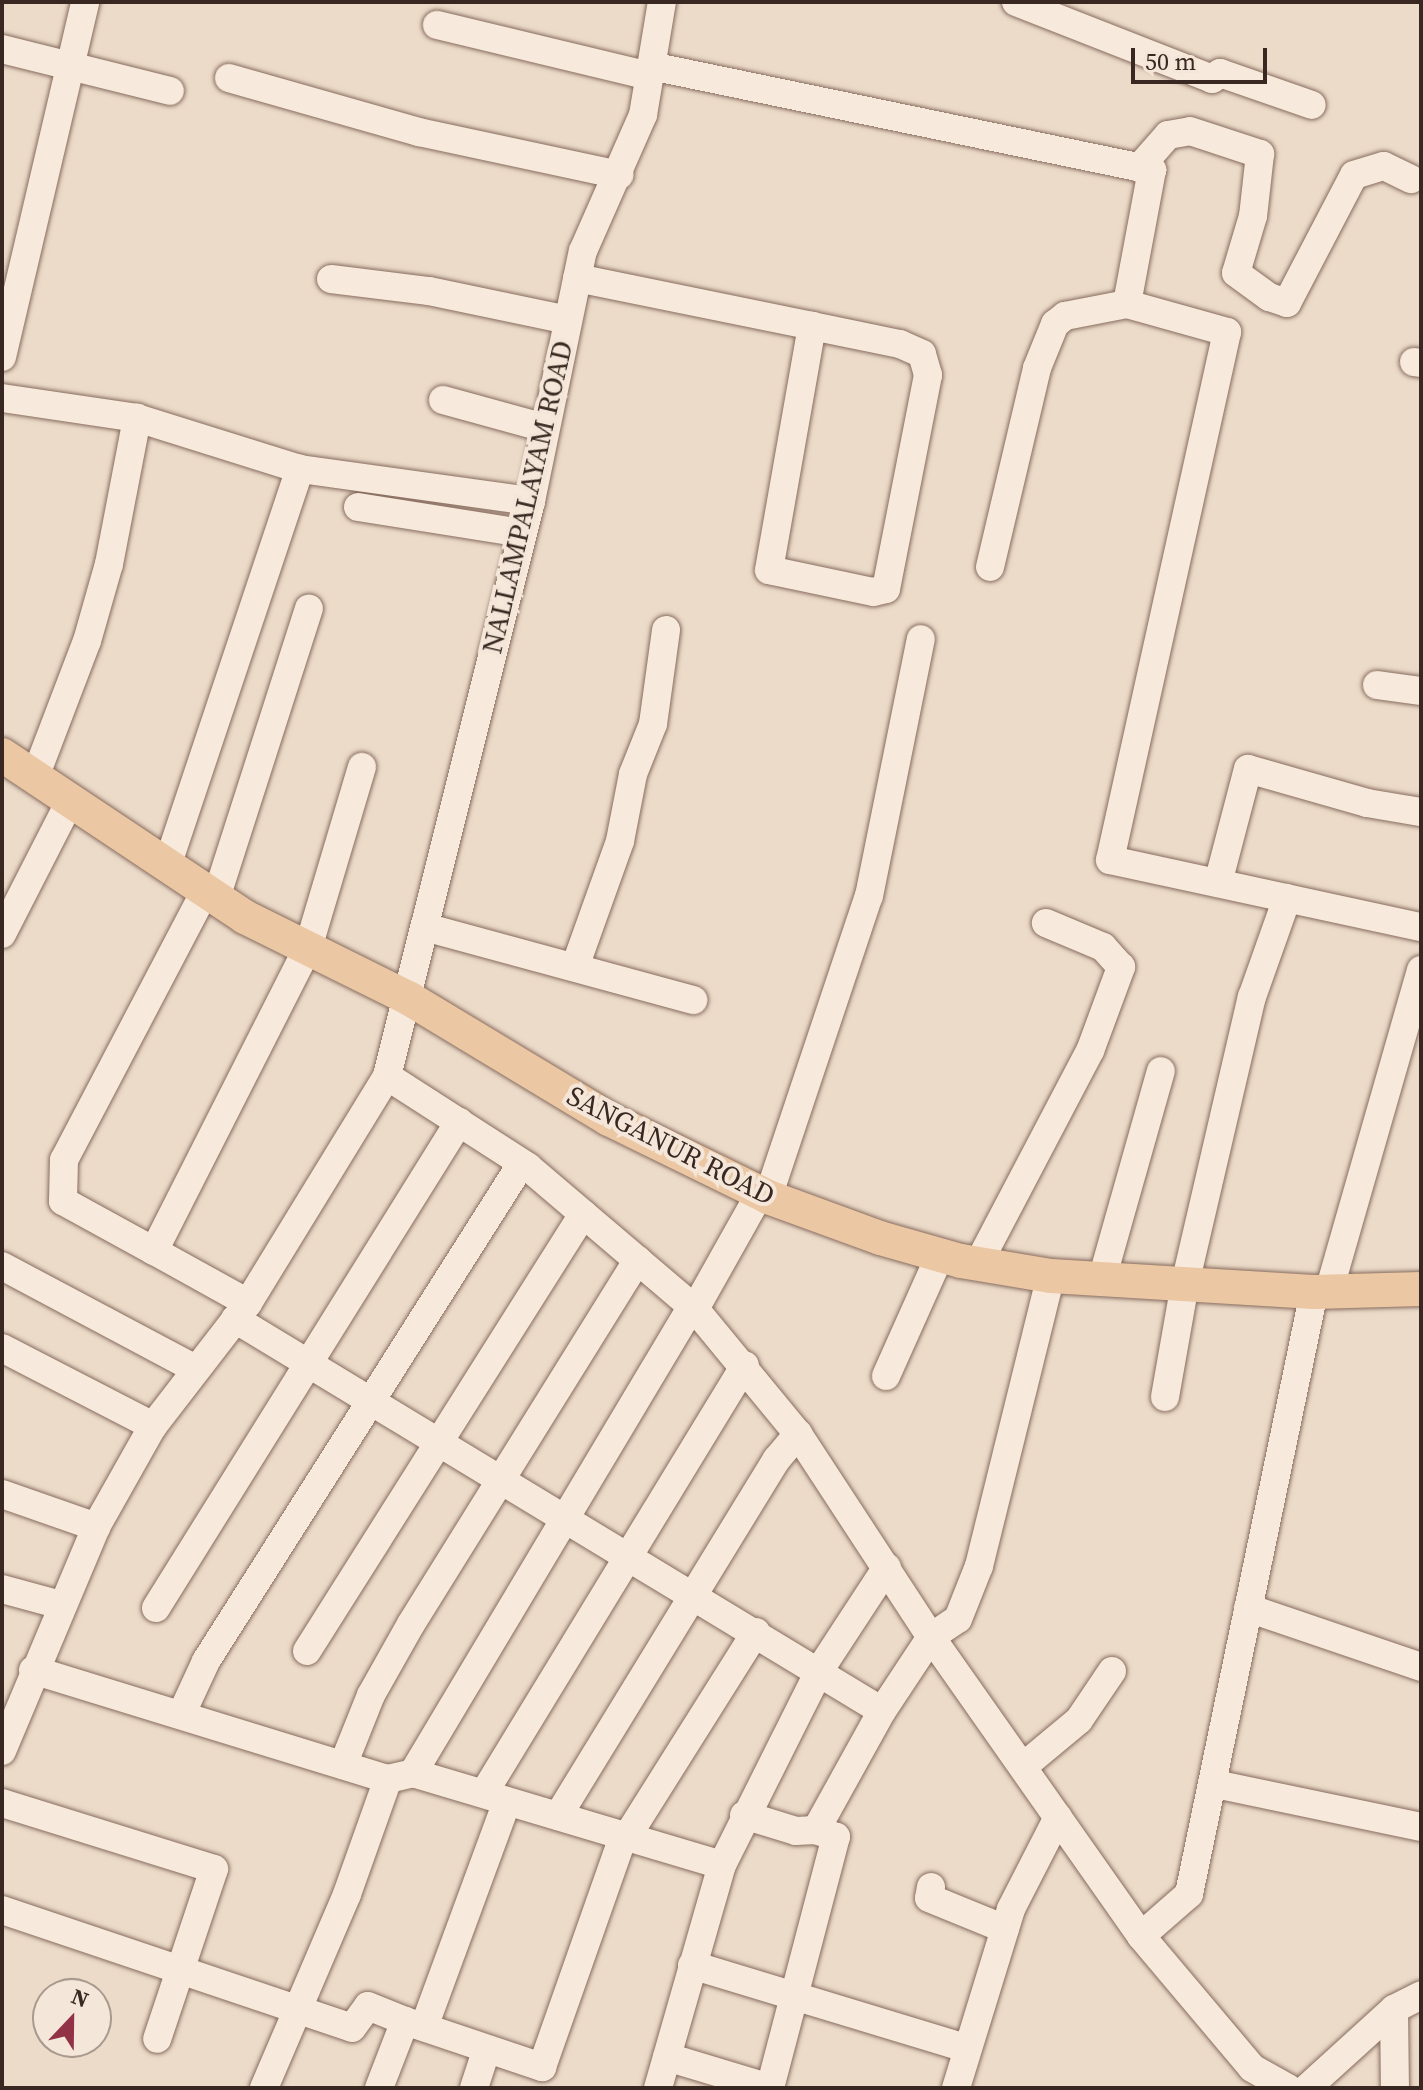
<!DOCTYPE html>
<html>
<head>
<meta charset="utf-8">
<style>
  body { margin:0 }
  #map { position:relative; width:1423px; height:2090px; overflow:hidden; background:#ecdbc9; font-family:"Source Serif 4",serif }
  div>[style] { position:absolute }
  .roads { filter:drop-shadow(0 0 2px #876c5e) drop-shadow(0 0 2px #876c5e) }
  .minor>* { height:28px; margin:-14px; padding:0 14px; transform-origin:14px; border-radius:14px; background:#f7eadc }
  .major>* { height:34px; margin:-17px; padding:0 17px; transform-origin:17px; border-radius:17px; background:#ecc7a4 }
  span { translate:-50% -50%; white-space:nowrap; text-align:center; line-height:1.15; -webkit-text-stroke:8px #f4e6d8; paint-order:stroke }
  .street-label { font-size:28px; color:#392821 }
  .frame { position:absolute; inset:0; border:4px solid #392821; pointer-events:none }
  .north { position:absolute; left:32px; top:1978px; width:80px; height:80px; box-sizing:border-box; background:#f4e6d8; border:2px solid #a99a8f; border-radius:50%; rotate:22deg; font-size:22px; font-weight:700; line-height:32px; text-align:center; color:#392821 }
  .north::after { content:''; display:block; margin:auto; width:28px; height:36px; background:#923246; clip-path:polygon(50% 0,100% 100%,50% 72%,0 100%) }
  .scale { position:absolute; left:1131px; top:48px; width:136px; height:36px; box-sizing:border-box; border:4px solid #392821; border-top:0; padding-left:10px; font-size:24px; line-height:28px; white-space:nowrap; color:#392821; -webkit-text-stroke:6px #f4e6d8; paint-order:stroke }
</style>
</head>
<body>
<div id="map">
  <div class="roads">
    <div class="minor">
      <i style="left:1016px;top:2px;width:211px;rotate:21.4deg"></i>
      <i style="left:1212px;top:79px;width:10px;rotate:-37deg"></i>
      <i style="left:1220px;top:73px;width:97px;rotate:19.2deg"></i>
      <i style="left:437px;top:25px;width:218px;rotate:13.5deg"></i>
      <i style="left:2px;top:49px;width:173px;rotate:14deg"></i>
      <i style="left:651px;top:66px;width:512px;rotate:11.73deg"></i>
      <i style="left:1152px;top:170px;width:136px;rotate:100.6deg"></i>
      <i style="left:1127px;top:304px;width:104px;rotate:15.6deg"></i>
      <i style="left:1227px;top:332px;width:541px;rotate:102.49deg"></i>
      <i style="left:1110px;top:860px;width:318px;rotate:12.2deg"></i>
      <i style="left:229px;top:78px;width:198px;rotate:15.9deg"></i>
      <i style="left:419px;top:132px;width:205px;rotate:12.1deg"></i>
      <i style="left:1139px;top:168px;width:44px;rotate:-48.7deg"></i>
      <i style="left:1168px;top:135px;width:22px;rotate:-10deg"></i>
      <i style="left:1190px;top:131px;width:74px;rotate:18.2deg"></i>
      <i style="left:1260px;top:154px;width:62px;rotate:96.4deg"></i>
      <i style="left:1253px;top:216px;width:59px;rotate:106.6deg"></i>
      <i style="left:1236px;top:273px;width:41px;rotate:36deg"></i>
      <i style="left:1269px;top:297px;width:19px;rotate:18deg"></i>
      <i style="left:1287px;top:303px;width:144px;rotate:-62.4deg"></i>
      <i style="left:1354px;top:175px;width:31px;rotate:-17deg"></i>
      <i style="left:1384px;top:166px;width:30px;rotate:26deg"></i>
      <i style="left:577px;top:278px;width:240px;rotate:11.5deg"></i>
      <i style="left:812px;top:326px;width:90px;rotate:11.6deg"></i>
      <i style="left:900px;top:344px;width:24px;rotate:24deg"></i>
      <i style="left:922px;top:354px;width:22px;rotate:74deg"></i>
      <i style="left:928px;top:375px;width:218px;rotate:101.1deg"></i>
      <i style="left:886px;top:589px;width:13px;rotate:167deg"></i>
      <i style="left:873px;top:592px;width:106px;rotate:-168.1deg"></i>
      <i style="left:769px;top:570px;width:248px;rotate:-80deg"></i>
      <i style="left:331px;top:279px;width:99px;rotate:7deg"></i>
      <i style="left:429px;top:291px;width:142px;rotate:11.8deg"></i>
      <i style="left:2px;top:357px;width:365px;rotate:-76.8deg"></i>
      <i style="left:1414px;top:362px;width:7px;rotate:8deg"></i>
      <i style="left:2px;top:398px;width:136px;rotate:8.4deg"></i>
      <i style="left:137px;top:418px;width:171px;rotate:17.4deg"></i>
      <i style="left:300px;top:469px;width:233px;rotate:7.9deg"></i>
      <i style="left:443px;top:400px;width:106px;rotate:15.4deg"></i>
      <i style="left:358px;top:507px;width:166px;rotate:9deg"></i>
      <i style="left:990px;top:567px;width:204px;rotate:-76.7deg"></i>
      <i style="left:1037px;top:368px;width:48px;rotate:-67.8deg"></i>
      <i style="left:1055px;top:324px;width:13px;rotate:-39deg"></i>
      <i style="left:1065px;top:316px;width:63px;rotate:-11deg"></i>
      <i style="left:1377px;top:685px;width:44px;rotate:7.8deg"></i>
      <i style="left:35px;top:777px;width:146px;rotate:-69.1deg"></i>
      <i style="left:87px;top:641px;width:80px;rotate:-74.1deg"></i>
      <i style="left:109px;top:564px;width:149px;rotate:-79.1deg"></i>
      <i style="left:167px;top:866px;width:419px;rotate:-71.5deg"></i>
      <i style="left:1218px;top:883px;width:118px;rotate:-75.3deg"></i>
      <i style="left:1248px;top:769px;width:124px;rotate:15.9deg"></i>
      <i style="left:1367px;top:803px;width:55px;rotate:9.5deg"></i>
      <i style="left:216px;top:898px;width:304px;rotate:-72.2deg"></i>
      <i style="left:428px;top:928px;width:275px;rotate:15.2deg"></i>
      <i style="left:2px;top:934px;width:149px;rotate:-62.9deg"></i>
      <i style="left:576px;top:964px;width:131px;rotate:-70.3deg"></i>
      <i style="left:620px;top:841px;width:68px;rotate:-79deg"></i>
      <i style="left:633px;top:774px;width:54px;rotate:-68.2deg"></i>
      <i style="left:653px;top:724px;width:95px;rotate:-82.1deg"></i>
      <i style="left:387px;top:1076px;width:168px;rotate:32.8deg"></i>
      <i style="left:528px;top:1167px;width:219px;rotate:40.4deg"></i>
      <i style="left:695px;top:1309px;width:162px;rotate:50.5deg"></i>
      <i style="left:798px;top:1434px;width:243px;rotate:56.8deg"></i>
      <i style="left:931px;top:1637px;width:365px;rotate:54.9deg"></i>
      <i style="left:1141px;top:1936px;width:172px;rotate:49.9deg"></i>
      <i style="left:1252px;top:2068px;width:41px;rotate:29.1deg"></i>
      <i style="left:768px;top:1197px;width:317px;rotate:-71.5deg"></i>
      <i style="left:869px;top:896px;width:262px;rotate:-78.6deg"></i>
      <i style="left:154px;top:1251px;width:104px;rotate:-151.2deg"></i>
      <i style="left:63px;top:1201px;width:41px;rotate:-88.6deg"></i>
      <i style="left:64px;top:1160px;width:304px;rotate:-62.3deg"></i>
      <i style="left:978px;top:1264px;width:241px;rotate:-62.3deg"></i>
      <i style="left:1090px;top:1051px;width:90px;rotate:-69.7deg"></i>
      <i style="left:1121px;top:967px;width:27px;rotate:-132deg"></i>
      <i style="left:1103px;top:947px;width:62px;rotate:-157.2deg"></i>
      <i style="left:2px;top:1266px;width:220px;rotate:28deg"></i>
      <i style="left:1102px;top:1279px;width:216px;rotate:-74.2deg"></i>
      <i style="left:1329px;top:1291px;width:334px;rotate:-74deg"></i>
      <i style="left:248px;top:1303px;width:107px;rotate:-151deg"></i>
      <i style="left:154px;top:1251px;width:340px;rotate:-63.1deg"></i>
      <i style="left:308px;top:948px;width:189px;rotate:-73.4deg"></i>
      <i style="left:695px;top:1309px;width:133px;rotate:-60.7deg"></i>
      <i style="left:235px;top:1319px;width:756px;rotate:31.21deg"></i>
      <i style="left:882px;top:1711px;width:89px;rotate:-56.5deg"></i>
      <i style="left:931px;top:1637px;width:32px;rotate:-34deg"></i>
      <i style="left:958px;top:1619px;width:57px;rotate:-68.4deg"></i>
      <i style="left:979px;top:1566px;width:299px;rotate:-76.1deg"></i>
      <i style="left:2px;top:1348px;width:170px;rotate:27.3deg"></i>
      <i style="left:886px;top:1376px;width:133px;rotate:-65.9deg"></i>
      <i style="left:1165px;top:1397px;width:115px;rotate:-80deg"></i>
      <i style="left:1185px;top:1284px;width:295px;rotate:-76.9deg"></i>
      <i style="left:1252px;top:997px;width:105px;rotate:-70.5deg"></i>
      <i style="left:2px;top:1494px;width:100px;rotate:19.3deg"></i>
      <i style="left:2px;top:1589px;width:61px;rotate:15.2deg"></i>
      <i style="left:156px;top:1608px;width:573px;rotate:-58.06deg"></i>
      <i style="left:1248px;top:1608px;width:183px;rotate:18.8deg"></i>
      <i style="left:307px;top:1651px;width:517px;rotate:-57.72deg"></i>
      <i style="left:33px;top:1670px;width:371px;rotate:17.1deg"></i>
      <i style="left:388px;top:1779px;width:26px;rotate:-13deg"></i>
      <i style="left:413px;top:1773px;width:322px;rotate:16.6deg"></i>
      <i style="left:722px;top:1865px;width:217px;rotate:-63.4deg"></i>
      <i style="left:819px;top:1671px;width:124px;rotate:-56.8deg"></i>
      <i style="left:182px;top:1713px;width:57px;rotate:-65.2deg"></i>
      <i style="left:206px;top:1661px;width:586px;rotate:-57.61deg"></i>
      <i style="left:2px;top:1751px;width:243px;rotate:-67.2deg"></i>
      <i style="left:96px;top:1527px;width:116px;rotate:-60.6deg"></i>
      <i style="left:153px;top:1426px;width:155px;rotate:-52.3deg"></i>
      <i style="left:248px;top:1303px;width:266px;rotate:-58.5deg"></i>
      <i style="left:387px;top:1076px;width:593px;rotate:-75.94deg"></i>
      <i style="left:531px;top:501px;width:255px;rotate:-78.3deg"></i>
      <i style="left:583px;top:251px;width:149px;rotate:-66.2deg"></i>
      <i style="left:643px;top:115px;width:115px;rotate:-80.5deg"></i>
      <i style="left:343px;top:1765px;width:75px;rotate:-68.2deg"></i>
      <i style="left:371px;top:1695px;width:81px;rotate:-60.6deg"></i>
      <i style="left:411px;top:1624px;width:429px;rotate:-58.1deg"></i>
      <i style="left:1025px;top:1765px;width:70px;rotate:-39.8deg"></i>
      <i style="left:1079px;top:1720px;width:59px;rotate:-56deg"></i>
      <i style="left:413px;top:1773px;width:544px;rotate:-59.14deg"></i>
      <i style="left:1215px;top:1784px;width:210px;rotate:11.8deg"></i>
      <i style="left:484px;top:1793px;width:501px;rotate:-58.62deg"></i>
      <i style="left:2px;top:1803px;width:222px;rotate:17.3deg"></i>
      <i style="left:214px;top:1869px;width:179px;rotate:108.5deg"></i>
      <i style="left:744px;top:1815px;width:54px;rotate:17.1deg"></i>
      <i style="left:796px;top:1831px;width:20px;rotate:-3deg"></i>
      <i style="left:558px;top:1816px;width:419px;rotate:-58.5deg"></i>
      <i style="left:777px;top:1459px;width:33px;rotate:-50deg"></i>
      <i style="left:628px;top:1835px;width:240px;rotate:-57.8deg"></i>
      <i style="left:931px;top:1887px;width:11px;rotate:100deg"></i>
      <i style="left:929px;top:1898px;width:82px;rotate:22.2deg"></i>
      <i style="left:2px;top:1910px;width:369px;rotate:18.6deg"></i>
      <i style="left:352px;top:2028px;width:27px;rotate:-54deg"></i>
      <i style="left:368px;top:2006px;width:40px;rotate:22deg"></i>
      <i style="left:1141px;top:1936px;width:64px;rotate:-41.2deg"></i>
      <i style="left:1189px;top:1894px;width:615px;rotate:-78.27deg"></i>
      <i style="left:692px;top:1965px;width:288px;rotate:16.9deg"></i>
      <i style="left:1394px;top:2009px;width:79px;rotate:89.3deg"></i>
      <i style="left:424px;top:2027px;width:240px;rotate:-69.8deg"></i>
      <i style="left:667px;top:2057px;width:108px;rotate:16.8deg"></i>
      <i style="left:264px;top:2088px;width:211px;rotate:-66.8deg"></i>
      <i style="left:347px;top:1894px;width:122px;rotate:-70.4deg"></i>
      <i style="left:379px;top:2088px;width:72px;rotate:-68.8deg"></i>
      <i style="left:405px;top:2021px;width:145px;rotate:18.6deg"></i>
      <i style="left:542px;top:2067px;width:247px;rotate:-70.6deg"></i>
      <i style="left:474px;top:2088px;width:40px;rotate:-72deg"></i>
      <i style="left:658px;top:2088px;width:232px;rotate:-74deg"></i>
      <i style="left:770px;top:2088px;width:260px;rotate:-75.3deg"></i>
      <i style="left:836px;top:1837px;width:21px;rotate:-161deg"></i>
      <i style="left:816px;top:1830px;width:136px;rotate:-61deg"></i>
      <i style="left:956px;top:2088px;width:187px;rotate:-72.9deg"></i>
      <i style="left:1011px;top:1909px;width:103px;rotate:-62.9deg"></i>
      <i style="left:1307px;top:2088px;width:118px;rotate:-42.2deg"></i>
      <i style="left:1394px;top:2009px;width:30px;rotate:-27deg"></i>
    </div>
    <div class="major">
      <i style="left:2px;top:755px;width:292px;rotate:33.7deg"></i>
      <i style="left:245px;top:917px;width:184px;rotate:26.4deg"></i>
      <i style="left:410px;top:999px;width:232px;rotate:31.1deg"></i>
      <i style="left:609px;top:1119px;width:177px;rotate:26.1deg"></i>
      <i style="left:768px;top:1197px;width:119px;rotate:20.1deg"></i>
      <i style="left:880px;top:1238px;width:84px;rotate:15.9deg"></i>
      <i style="left:961px;top:1261px;width:91px;rotate:9.5deg"></i>
      <i style="left:1051px;top:1276px;width:263px;rotate:3.5deg"></i>
      <i style="left:1314px;top:1292px;width:107px;rotate:-1.6deg"></i>
    </div>
  </div>
  <div class="street-label">
    <span style="left:527px;top:497px;rotate:-77deg">NALLAMPALAYAM ROAD</span>
    <span style="left:671px;top:1145px;rotate:27deg">SANGANUR ROAD</span>
  </div>
  <div class="frame"></div>
  <div class="north">N</div>
  <div class="scale">50 m</div>
</div>
</body>
</html>
